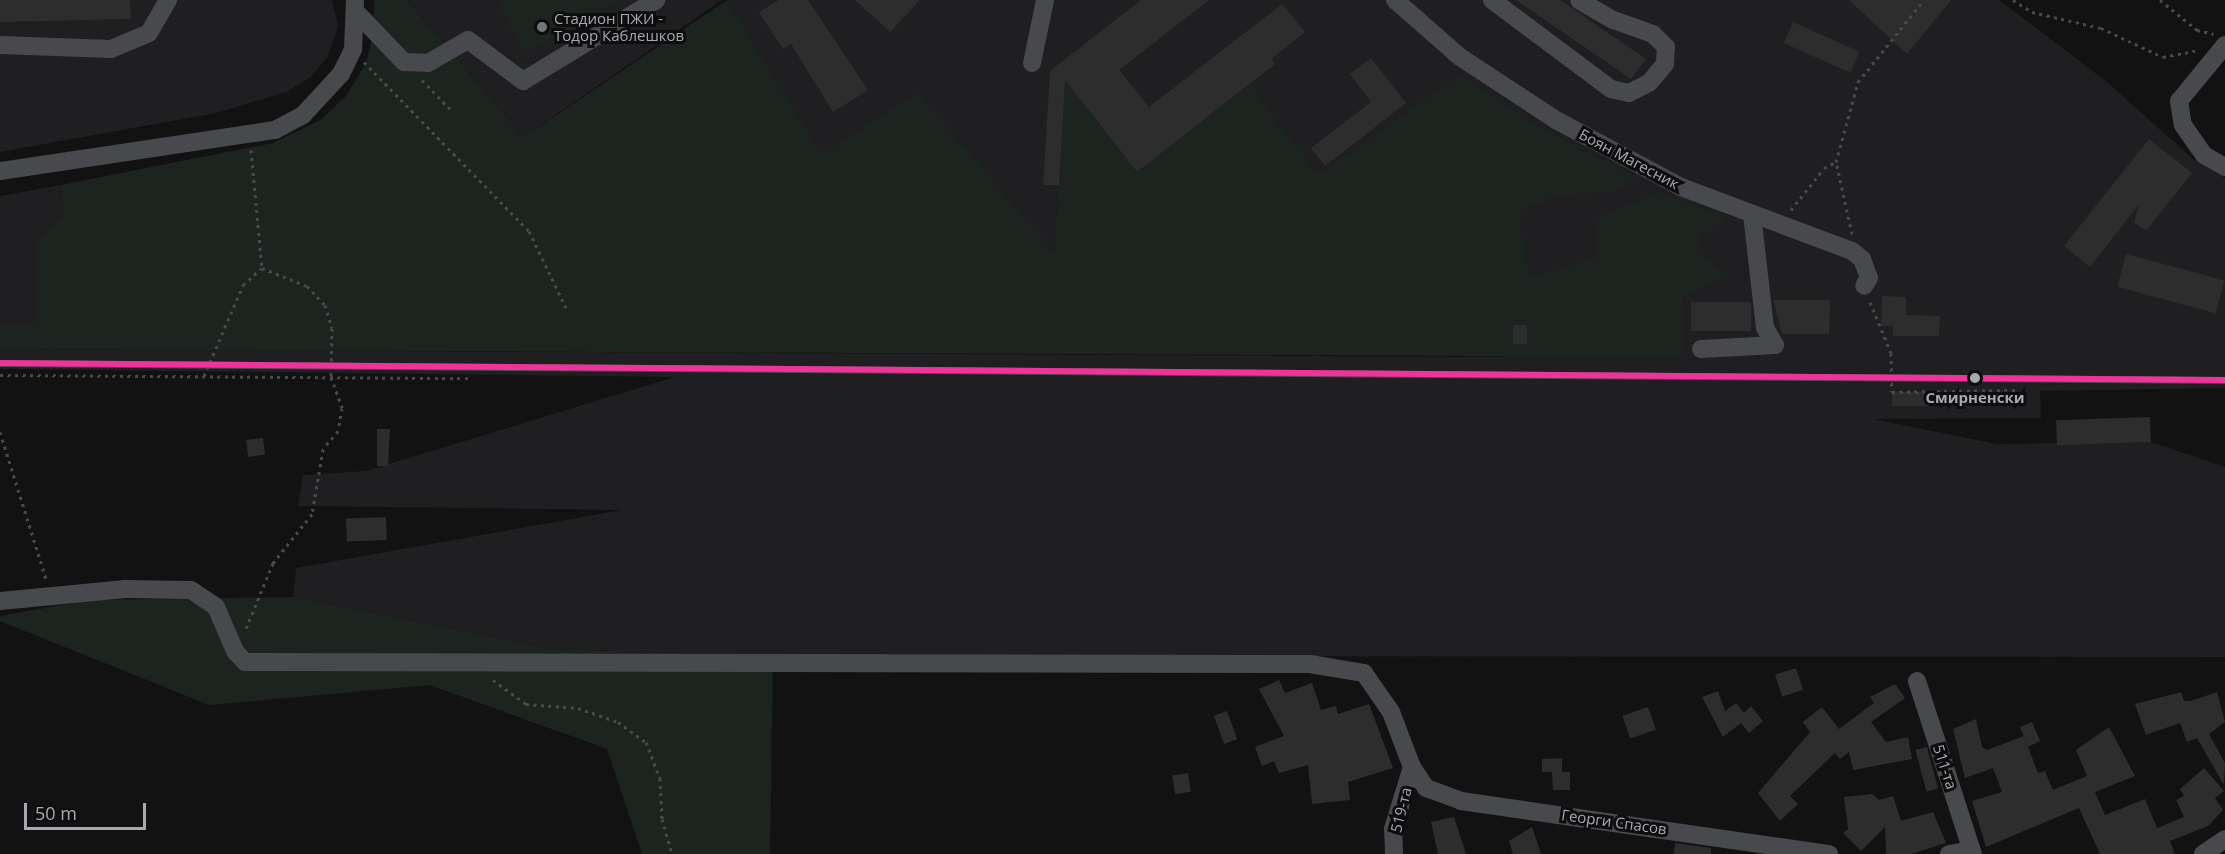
<!DOCTYPE html>
<html>
<head>
<meta charset="utf-8">
<style>
  body { margin:0 }
  #map { position:relative; width:2225px; height:854px; overflow:hidden; background:#121213; font-family:"Open Sans",sans-serif }
  div>[style] { position:absolute }
  .built>* { inset:0; background:#1f1f21 }
  .green>* { inset:0; background:#1d231e }
  .building>* { inset:0; background:#2d2d2e; transform-origin:0 0 }
  .path>* { height:3px; margin-top:-1.5px; transform-origin:0; background:repeating-linear-gradient(90deg,#494a4c 0 3px,transparent 0 7.5px) }
  .minor>* { height:18px; margin:-9px; padding:0 9px; transform-origin:9px; border-radius:9px; background:#47494c }
  .rail>* { height:7px; margin-top:-3.5px; transform-origin:0; background:repeating-linear-gradient(90deg,#0d0d0e 0 14px,#494a4c 0 28px); box-sizing:border-box; border-block:2px solid #494a4c }
  .rail-1>* { height:6px; margin:-3px; padding:0 3px; transform-origin:3px; border-radius:3px; background:#ef339a }
  .dots>* { width:16px; height:16px; translate:-50% -50%; box-sizing:border-box; border:3px solid #0d0d0e; border-radius:50% }
  span { translate:-50% -50%; white-space:nowrap; text-align:center; line-height:1.15; -webkit-text-stroke:6px #0d0d0e; paint-order:stroke }
  .poi-label { font-size:15px; color:#a5aab2 }
  .left { translate:0 -50%; text-align:left }
  .street-label { font-size:15px; color:#a5aab2 }
  .stop-label { font-size:15px; color:#a5aab2; font-weight:700 }
  .scale { position:absolute; left:24px; top:803px; width:122px; height:27px; box-sizing:border-box; border:3px solid #a5aab2; border-top:0; padding-left:8px; font-size:18px; line-height:21px; white-space:nowrap; color:#a5aab2; -webkit-text-stroke:4px #0d0d0e; paint-order:stroke }
</style>
</head>
<body>
<div id="map">
  <div class="built">
    <i style="clip-path:polygon(0 0,332px 0,338px 27px,328px 56px,311px 77px,286px 92px,216px 113px,0 152px)"></i>
    <i style="clip-path:polygon(407px 0,722px 0,524px 137px)"></i>
    <i style="clip-path:polygon(727px 0,1999px 0,2107px 82px,2194px 160px,2225px 178px,2225px 388px,2040px 391px,2041px 418px,1873px 419px,1997px 444px,2151px 442px,2225px 467px,2225px 657px,773px 656px,552px 649px,293px 597px,296px 568px,622px 510px,298px 506px,303px 475px,366px 471px,675px 377px,0 369px,0 349px,1505px 357px,1461px 75px,1318px 176px,1277px 120px,1137px 172px,1066px 81px,1054px 253px,918px 94px,822px 155px)"></i>
    <i style="clip-path:polygon(61px 185px,63px 214px,36px 243px,36px 324px,0 323px,0 196px)"></i>
  </div>
  <div class="green">
    <i style="clip-path:polygon(374px 0,407px 0,524px 137px,727px 0,822px 154px,918px 93px,1054px 252px,1065px 80px,1137px 172px,1250px 84px,1318px 175px,1460px 75px,1545px 131px,1636px 177px,1615px 192px,1557px 195px,1518px 213px,1529px 278px,1596px 258px,1598px 217px,1660px 192px,1728px 218px,1703px 235px,1696px 250px,1725px 276px,1682px 297px,1683px 357px,0 349px,0 323px,36px 323px,36px 243px,63px 214px,61px 185px,273px 143px,320px 120px,346px 96px,366px 63px,374px 32px)"></i>
    <i style="clip-path:polygon(496px 0,623px 0,525px 54px)"></i>
    <i style="clip-path:polygon(293px 597px,552px 649px,773px 656px,770px 854px,642px 854px,607px 749px,430px 685px,209px 705px,0 621px,0 616px,88px 600px)"></i>
  </div>
  <div class="building">
    <i style="clip-path:polygon(0 0,130px 0,131px 19px,0 22px)"></i>
    <i style="clip-path:polygon(779px 0,808px 0,868px 90px,833px 112px,791px 44px,783px 49px,759px 12px)"></i>
    <i style="clip-path:polygon(855px 0,920px 0,890px 32px)"></i>
    <i style="clip-path:polygon(1141px 0,1209px 0,1119px 70px,1149px 107px,1282px 4px,1305px 32px,1271px 59px,1275px 64px,1137px 172px,1065px 80px,1059px 185px,1043px 185px,1050px 71px)"></i>
    <i style="clip-path:polygon(1516px 0,1560px 0,1646px 59px,1631px 79px)"></i>
    <i style="clip-path:polygon(1849px 0,1951px 0,1907px 54px)"></i>
    <i style="left:1793px;top:22px;width:73px;height:23px;rotate:24deg"></i>
    <i style="clip-path:polygon(1371px 58px,1406px 103px,1325px 166px,1311px 148px,1371px 102px,1350px 74px)"></i>
    <i style="clip-path:polygon(2149px 139px,2192px 173px,2146px 231px,2134px 222px,2139px 204px,2090px 267px,2064px 246px)"></i>
    <i style="left:2126px;top:254px;width:102px;height:34px;rotate:15deg"></i>
    <i style="clip-path:polygon(1882px 296px,1906px 297px,1906px 315px,1940px 316px,1939px 336px,1893px 336px,1893px 326px,1881px 326px)"></i>
    <i style="clip-path:polygon(1773px 300px,1830px 300px,1829px 334px,1782px 334px)"></i>
    <i style="left:1691px;top:302px;width:60px;height:29px"></i>
    <i style="left:1513px;top:325px;width:14px;height:19px"></i>
    <i style="left:1892px;top:392px;width:127px;height:14px"></i>
    <i style="left:2150px;top:417px;width:25px;height:94px;rotate:88deg"></i>
    <i style="clip-path:polygon(377px 429px,390px 429px,388px 466px,377px 466px)"></i>
    <i style="left:263px;top:438px;width:17px;height:17px;rotate:83deg"></i>
    <i style="left:386px;top:517px;width:23px;height:40px;rotate:88deg"></i>
    <i style="left:1796px;top:668px;width:23px;height:22px;rotate:72deg"></i>
    <i style="clip-path:polygon(1279px 680px,1285px 693px,1312px 683px,1321px 710px,1336px 706px,1338px 714px,1369px 704px,1393px 768px,1348px 782px,1350px 800px,1312px 804px,1308px 765px,1279px 773px,1274px 761px,1262px 766px,1255px 747px,1284px 736px,1259px 689px)"></i>
    <i style="clip-path:polygon(1895px 684px,1905px 698px,1871px 722px,1886px 742px,1908px 737px,1912px 759px,1853px 770px,1849px 752px,1840px 759px,1835px 753px,1790px 796px,1798px 804px,1780px 821px,1758px 793px,1810px 732px,1803px 722px,1822px 707px,1839px 729px,1874px 703px,1870px 697px)"></i>
    <i style="clip-path:polygon(1718px 691px,1725px 711px,1736px 703px,1744px 713px,1751px 706px,1763px 721px,1749px 733px,1741px 723px,1723px 737px,1702px 697px)"></i>
    <i style="clip-path:polygon(2181px 692px,2184px 701px,2191px 701px,2217px 692px,2225px 722px,2209px 734px,2225px 763px,2224px 785px,2197px 738px,2187px 742px,2180px 723px,2146px 735px,2135px 704px)"></i>
    <i style="left:1648px;top:707px;width:24px;height:27px;rotate:71deg"></i>
    <i style="left:1227px;top:711px;width:30px;height:14px;rotate:70deg"></i>
    <i style="clip-path:polygon(1976px 719px,1982px 747px,1987px 750px,2024px 736px,2038px 773px,2045px 771px,2053px 790px,2087px 776px,2076px 750px,2109px 727px,2135px 776px,2095px 792px,2105px 815px,2145px 799px,2157px 828px,2184px 817px,2176px 800px,2184px 796px,2180px 789px,2204px 768px,2224px 791px,2215px 798px,2223px 810px,2208px 826px,2170px 841px,2175px 854px,2100px 854px,2079px 808px,1986px 847px,1972px 801px,2002px 792px,1993px 768px,1965px 778px,1953px 729px)"></i>
    <i style="left:2032px;top:722px;width:21px;height:13px;rotate:67deg"></i>
    <i style="left:1927px;top:747px;width:43px;height:12px;rotate:75deg"></i>
    <i style="clip-path:polygon(1562px 758px,1562px 772px,1570px 772px,1570px 790px,1553px 790px,1552px 772px,1542px 772px,1542px 759px)"></i>
    <i style="left:1188px;top:773px;width:19px;height:16px;rotate:81deg"></i>
    <i style="clip-path:polygon(1872px 794px,1879px 800px,1893px 796px,1901px 821px,1933px 812px,1946px 843px,1911px 854px,1886px 854px,1885px 827px,1861px 851px,1843px 833px,1848px 829px,1844px 797px)"></i>
    <i style="clip-path:polygon(1454px 817px,1466px 854px,1438px 854px,1431px 822px)"></i>
    <i style="clip-path:polygon(1532px 827px,1541px 854px,1513px 854px,1509px 841px)"></i>
    <i style="clip-path:polygon(1675px 843px,1711px 848px,1711px 854px,1674px 854px)"></i>
  </div>
  <div class="path">
    <i style="left:2013px;top:0;width:22px;rotate:32deg"></i>
    <i style="left:2032px;top:12px;width:71px;rotate:13.1deg"></i>
    <i style="left:2101px;top:28px;width:68px;rotate:25.1deg"></i>
    <i style="left:2163px;top:57px;width:36px;rotate:-11deg"></i>
    <i style="left:2160px;top:0;width:48px;rotate:39deg"></i>
    <i style="left:2197px;top:30px;width:17px;rotate:13deg"></i>
    <i style="left:364px;top:62px;width:236px;rotate:45.7deg"></i>
    <i style="left:529px;top:231px;width:85px;rotate:64.3deg"></i>
    <i style="left:422px;top:80px;width:42px;rotate:46deg"></i>
    <i style="left:251px;top:150px;width:119px;rotate:84.7deg"></i>
    <i style="left:1791px;top:210px;width:53px;rotate:-51.8deg"></i>
    <i style="left:1824px;top:168px;width:13px;rotate:-27deg"></i>
    <i style="left:1852px;top:234px;width:74px;rotate:-102.5deg"></i>
    <i style="left:1836px;top:162px;width:83px;rotate:-74.6deg"></i>
    <i style="left:1858px;top:82px;width:105px;rotate:-51.2deg"></i>
    <i style="left:1870px;top:302px;width:55px;rotate:67.6deg"></i>
    <i style="left:1891px;top:353px;width:39px;rotate:89deg"></i>
    <i style="left:1892px;top:392px;width:126px;rotate:-0.9deg"></i>
    <i style="left:0;top:375px;width:471px;rotate:0.4deg"></i>
    <i style="left:204px;top:376px;width:99px;rotate:-66.8deg"></i>
    <i style="left:243px;top:285px;width:25px;rotate:-42deg"></i>
    <i style="left:262px;top:268px;width:48px;rotate:21.8deg"></i>
    <i style="left:307px;top:286px;width:26px;rotate:47deg"></i>
    <i style="left:325px;top:305px;width:24px;rotate:73deg"></i>
    <i style="left:332px;top:328px;width:49px;rotate:91.2deg"></i>
    <i style="left:331px;top:377px;width:33px;rotate:70deg"></i>
    <i style="left:342px;top:408px;width:23px;rotate:100deg"></i>
    <i style="left:338px;top:431px;width:23px;rotate:130deg"></i>
    <i style="left:323px;top:449px;width:66px;rotate:99.6deg"></i>
    <i style="left:312px;top:514px;width:63px;rotate:128.5deg"></i>
    <i style="left:273px;top:563px;width:74px;rotate:112.4deg"></i>
    <i style="left:0;top:432px;width:154px;rotate:72.6deg"></i>
    <i style="left:493px;top:680px;width:41px;rotate:36deg"></i>
    <i style="left:526px;top:704px;width:52px;rotate:4.4deg"></i>
    <i style="left:578px;top:708px;width:42px;rotate:19.3deg"></i>
    <i style="left:618px;top:722px;width:34px;rotate:36deg"></i>
    <i style="left:646px;top:742px;width:39px;rotate:69deg"></i>
    <i style="left:660px;top:778px;width:41px;rotate:87.2deg"></i>
    <i style="left:662px;top:819px;width:36px;rotate:74deg"></i>
  </div>
  <div class="minor">
    <i style="left:1395px;top:0;width:86px;rotate:41.2deg"></i>
    <i style="left:1460px;top:57px;width:115px;rotate:33.3deg"></i>
    <i style="left:1556px;top:120px;width:142px;rotate:28.2deg"></i>
    <i style="left:1681px;top:187px;width:183px;rotate:20.5deg"></i>
    <i style="left:1852px;top:251px;width:13px;rotate:39deg"></i>
    <i style="left:1862px;top:259px;width:20px;rotate:70deg"></i>
    <i style="left:1869px;top:278px;width:9px;rotate:122deg"></i>
    <i style="left:1492px;top:0;width:149px;rotate:36.8deg"></i>
    <i style="left:1611px;top:89px;width:18px;rotate:13deg"></i>
    <i style="left:1629px;top:93px;width:22px;rotate:-27deg"></i>
    <i style="left:1649px;top:83px;width:25px;rotate:-50deg"></i>
    <i style="left:1665px;top:64px;width:17px;rotate:-87deg"></i>
    <i style="left:1666px;top:47px;width:18px;rotate:-135deg"></i>
    <i style="left:1653px;top:34px;width:42px;rotate:-160.7deg"></i>
    <i style="left:1613px;top:20px;width:39px;rotate:-150deg"></i>
    <i style="left:355px;top:11px;width:71px;rotate:46.1deg"></i>
    <i style="left:404px;top:62px;width:24px;rotate:2deg"></i>
    <i style="left:428px;top:63px;width:46px;rotate:-29.9deg"></i>
    <i style="left:468px;top:40px;width:69px;rotate:36.7deg"></i>
    <i style="left:523px;top:81px;width:156px;rotate:-31.3deg"></i>
    <i style="left:0;top:45px;width:111px;rotate:2.1deg"></i>
    <i style="left:111px;top:49px;width:41px;rotate:-22.8deg"></i>
    <i style="left:149px;top:33px;width:38px;rotate:-60deg"></i>
    <i style="left:2225px;top:45px;width:72px;rotate:129.4deg"></i>
    <i style="left:2179px;top:101px;width:24px;rotate:81deg"></i>
    <i style="left:2183px;top:125px;width:37px;rotate:55deg"></i>
    <i style="left:2204px;top:155px;width:24px;rotate:30deg"></i>
    <i style="left:1032px;top:63px;width:64px;rotate:-78.3deg"></i>
    <i style="left:0;top:171px;width:278px;rotate:-8.5deg"></i>
    <i style="left:275px;top:130px;width:32px;rotate:-28deg"></i>
    <i style="left:303px;top:115px;width:56px;rotate:-47.2deg"></i>
    <i style="left:341px;top:74px;width:28px;rotate:-64deg"></i>
    <i style="left:353px;top:49px;width:49px;rotate:-87.7deg"></i>
    <i style="left:1701px;top:349px;width:74px;rotate:-3.1deg"></i>
    <i style="left:1775px;top:345px;width:20px;rotate:-120deg"></i>
    <i style="left:1765px;top:328px;width:115px;rotate:-96.5deg"></i>
    <i style="left:0;top:601px;width:126px;rotate:-5.5deg"></i>
    <i style="left:125px;top:589px;width:66px;rotate:0.9deg"></i>
    <i style="left:191px;top:590px;width:30px;rotate:34deg"></i>
    <i style="left:216px;top:607px;width:48px;rotate:66.6deg"></i>
    <i style="left:235px;top:651px;width:15px;rotate:48deg"></i>
    <i style="left:245px;top:662px;width:1065px;rotate:0.11deg"></i>
    <i style="left:1310px;top:664px;width:55px;rotate:9.5deg"></i>
    <i style="left:1364px;top:673px;width:47px;rotate:55.3deg"></i>
    <i style="left:1391px;top:712px;width:59px;rotate:69.1deg"></i>
    <i style="left:1412px;top:767px;width:25px;rotate:56deg"></i>
    <i style="left:1426px;top:788px;width:37px;rotate:20deg"></i>
    <i style="left:1461px;top:801px;width:372px;rotate:8.2deg"></i>
    <i style="left:1917px;top:681px;width:182px;rotate:72.1deg"></i>
    <i style="left:1394px;top:854px;width:25px;rotate:-92deg"></i>
    <i style="left:1393px;top:829px;width:65px;rotate:-73deg"></i>
    <i style="left:1949px;top:854px;width:23px;rotate:-10deg"></i>
    <i style="left:2203px;top:854px;width:27px;rotate:-34deg"></i>
  </div>
  <div class="rail">
    <i style="left:0;top:363px;width:2225px;rotate:0.44deg"></i>
  </div>
  <div class="rail-1">
    <i style="left:0;top:363px;width:2225px;rotate:0.44deg"></i>
  </div>
  <div class="dots">
    <i style="left:542px;top:27px;background:#72757a"></i>
    <i style="left:1975px;top:378px;background:#a5aab2"></i>
  </div>
  <div class="poi-label">
    <span class="left" style="left:554px;top:27px">Стадион ПЖИ -<br>Тодор Каблешков</span>
  </div>
  <div class="street-label">
    <span style="left:1629px;top:159px;rotate:28deg">Боян Магесник</span>
    <span style="left:1945px;top:767px;rotate:72deg">511-та</span>
    <span style="left:1401px;top:810px;rotate:-76deg">519-та</span>
    <span style="left:1614px;top:822px;rotate:8deg">Георги Спасов</span>
  </div>
  <div class="stop-label">
    <span style="left:1975px;top:398px">Смирненски</span>
  </div>
  <div class="scale">50 m</div>
</div>
</body>
</html>
